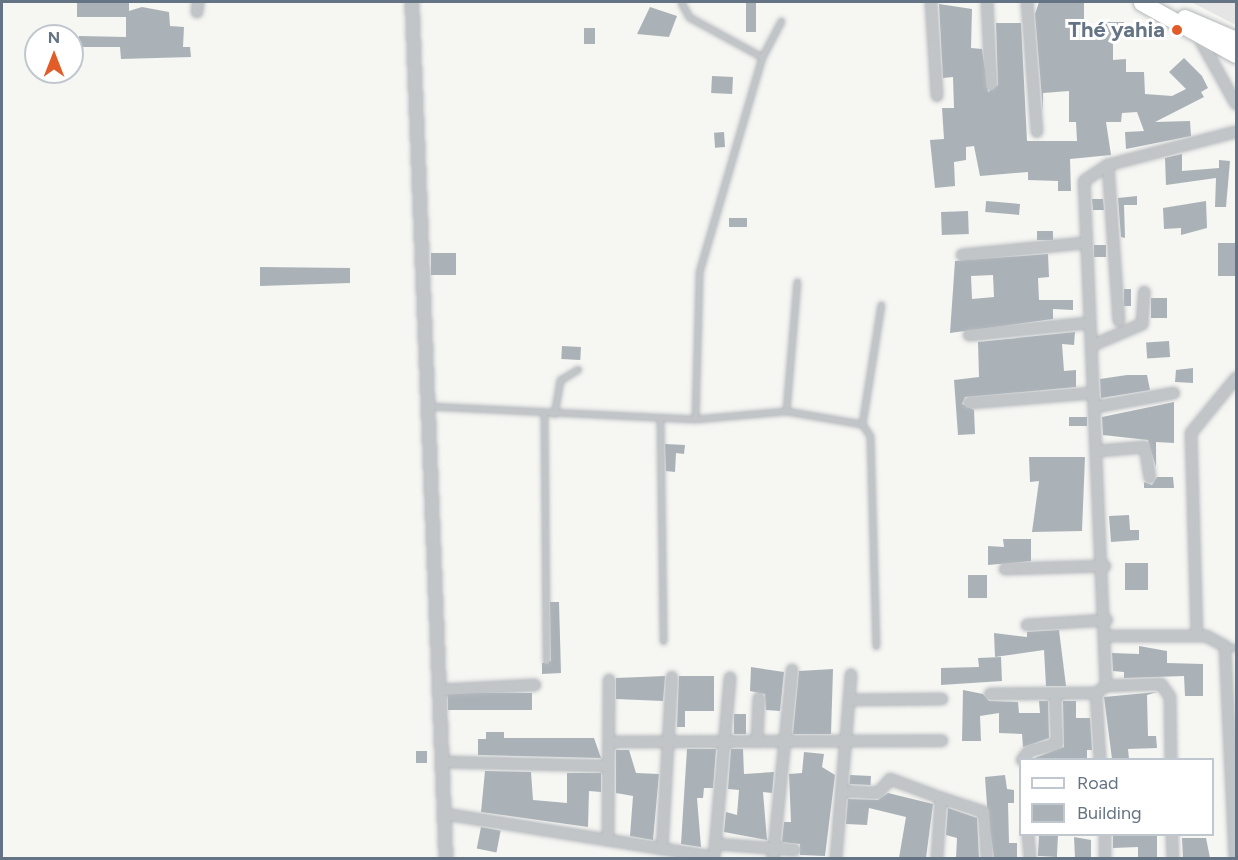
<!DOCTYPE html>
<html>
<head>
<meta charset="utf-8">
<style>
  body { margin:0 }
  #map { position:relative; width:1238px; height:860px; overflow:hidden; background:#f6f6f3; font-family:Figtree,sans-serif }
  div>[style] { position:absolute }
  .built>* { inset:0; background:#e4e5e4 }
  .building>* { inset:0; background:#aab2b8; transform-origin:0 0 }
  .roads { filter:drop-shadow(0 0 2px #b4b8bc) drop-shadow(0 0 2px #b4b8bc) }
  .service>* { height:5px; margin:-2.5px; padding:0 2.5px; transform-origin:2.5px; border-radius:2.5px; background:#c1c5c8 }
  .minor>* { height:10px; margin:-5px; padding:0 5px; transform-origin:5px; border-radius:5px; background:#c1c5c8 }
  .tertiary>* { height:12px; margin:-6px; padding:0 6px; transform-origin:6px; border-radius:6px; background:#c1c5c8 }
  .primary>* { height:16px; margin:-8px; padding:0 8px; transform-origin:8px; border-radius:8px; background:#fff }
  .dots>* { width:16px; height:16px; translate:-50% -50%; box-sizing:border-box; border:3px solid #fff; border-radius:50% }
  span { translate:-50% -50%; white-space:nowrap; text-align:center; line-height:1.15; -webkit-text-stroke:6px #fff; paint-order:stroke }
  .poi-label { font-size:22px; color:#657484; font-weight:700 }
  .right { translate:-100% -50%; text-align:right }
  .frame { position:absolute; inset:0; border:3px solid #657484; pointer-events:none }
  .legend { position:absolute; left:1019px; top:758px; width:195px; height:78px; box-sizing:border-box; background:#fff; border:2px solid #c1c7ce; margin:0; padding:8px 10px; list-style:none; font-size:18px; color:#657484 }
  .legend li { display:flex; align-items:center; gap:12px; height:30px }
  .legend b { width:30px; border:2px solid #c1c7ce }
  .north { position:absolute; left:24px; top:24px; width:60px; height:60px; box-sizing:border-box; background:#fff; border:2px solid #c1c7ce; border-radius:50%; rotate:0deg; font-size:16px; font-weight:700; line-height:24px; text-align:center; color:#657484 }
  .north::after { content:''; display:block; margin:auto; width:21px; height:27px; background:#e25c27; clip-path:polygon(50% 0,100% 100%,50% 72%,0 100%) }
</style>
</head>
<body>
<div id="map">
  <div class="built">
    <i style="clip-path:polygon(1191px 2px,1236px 2px,1236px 25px)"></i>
  </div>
  <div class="building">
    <i style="clip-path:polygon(77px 2px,129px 2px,129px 11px,142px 7px,169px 12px,170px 26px,184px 27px,183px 47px,190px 47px,191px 57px,121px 59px,120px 47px,79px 47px,79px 36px,126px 37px,126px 17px,77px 17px)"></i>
    <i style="left:746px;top:2px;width:10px;height:30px"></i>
    <i style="clip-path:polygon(1039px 2px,1084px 2px,1084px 30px,1101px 30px,1101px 22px,1124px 22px,1124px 33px,1113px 32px,1113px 60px,1126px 59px,1126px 72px,1144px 72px,1145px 94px,1172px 96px,1186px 89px,1169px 72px,1184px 58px,1202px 76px,1208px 88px,1201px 92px,1204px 97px,1155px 122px,1190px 121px,1191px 136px,1126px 149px,1125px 132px,1144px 131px,1137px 112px,1122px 113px,1121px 122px,1106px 122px,1111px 155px,1070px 159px,1071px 191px,1058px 191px,1058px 181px,1028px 180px,1028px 172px,980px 176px,974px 146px,966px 147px,966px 160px,954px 162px,955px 186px,935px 188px,930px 140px,944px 139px,942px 108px,954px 108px,953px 77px,943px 78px,939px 4px,972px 9px,971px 48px,982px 49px,988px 92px,998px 85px,996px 23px,1021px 23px,1027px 141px,1077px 141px,1076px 122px,1069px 122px,1069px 91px,1043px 93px,1043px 111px,1035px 14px)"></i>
    <i style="clip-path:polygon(650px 7px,677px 16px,669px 37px,637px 34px)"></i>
    <i style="left:584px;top:28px;width:11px;height:16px"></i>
    <i style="left:733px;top:77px;width:17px;height:21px;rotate:93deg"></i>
    <i style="left:724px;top:132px;width:15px;height:10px;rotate:86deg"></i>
    <i style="clip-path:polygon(1182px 154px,1182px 171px,1219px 168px,1219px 160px,1230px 161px,1226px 207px,1215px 207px,1216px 178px,1166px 185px,1165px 158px)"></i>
    <i style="clip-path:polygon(1137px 196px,1137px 205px,1124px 205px,1125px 238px,1121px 237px,1118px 198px)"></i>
    <i style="clip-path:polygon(1092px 199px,1103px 199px,1104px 210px,1093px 210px)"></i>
    <i style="clip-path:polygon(1206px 201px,1207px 228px,1181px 235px,1181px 228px,1164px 229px,1163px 208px)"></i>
    <i style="left:1020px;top:204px;width:11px;height:34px;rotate:95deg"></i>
    <i style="left:968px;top:211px;width:23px;height:27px;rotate:88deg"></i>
    <i style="left:729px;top:218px;width:18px;height:9px"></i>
    <i style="left:1037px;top:231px;width:16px;height:9px"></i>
    <i style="left:1236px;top:243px;width:33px;height:18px;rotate:90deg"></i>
    <i style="left:1094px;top:245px;width:12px;height:12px"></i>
    <i style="left:431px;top:253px;width:25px;height:22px"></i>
    <i style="clip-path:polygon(evenodd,1048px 254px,1049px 277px,1038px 278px,1039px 300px,1073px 300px,1073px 310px,1053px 309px,1053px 319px,950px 333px,955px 261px,1048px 254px,993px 275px,994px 297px,972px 299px,971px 276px,993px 275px)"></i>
    <i style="clip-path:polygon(260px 267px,350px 268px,350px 283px,260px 286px)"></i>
    <i style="left:1124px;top:289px;width:7px;height:17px"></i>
    <i style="left:1151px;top:298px;width:16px;height:20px"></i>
    <i style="clip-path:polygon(1075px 332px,1074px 345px,1062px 344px,1064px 371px,1076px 370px,1076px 387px,965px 397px,962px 404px,974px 410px,975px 434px,958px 435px,954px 380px,979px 377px,978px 342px)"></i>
    <i style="left:1169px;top:341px;width:16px;height:23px;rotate:86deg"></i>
    <i style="left:562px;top:346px;width:19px;height:13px;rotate:3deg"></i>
    <i style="clip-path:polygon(1193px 368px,1193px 383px,1175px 382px,1176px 370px)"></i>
    <i style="clip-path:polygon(1127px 375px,1147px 375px,1150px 390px,1101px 398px,1100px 379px)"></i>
    <i style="clip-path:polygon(1174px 402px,1174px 443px,1156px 442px,1156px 467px,1148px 440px,1103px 435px,1102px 417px)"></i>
    <i style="left:1087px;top:417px;width:9px;height:18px;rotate:90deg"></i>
    <i style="clip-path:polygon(665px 444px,685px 445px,684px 454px,676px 453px,675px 472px,666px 471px)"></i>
    <i style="clip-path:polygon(1029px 457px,1085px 457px,1082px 531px,1032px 532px,1039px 481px,1030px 482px)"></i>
    <i style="clip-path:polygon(1157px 477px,1173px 477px,1174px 488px,1144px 488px,1144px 482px,1152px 485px)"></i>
    <i style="clip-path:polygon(1129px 515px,1130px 530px,1139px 530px,1139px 540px,1111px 542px,1109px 516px)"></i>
    <i style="clip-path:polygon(1003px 539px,1031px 539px,1031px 561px,988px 565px,988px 546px,1004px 547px)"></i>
    <i style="left:1125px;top:563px;width:23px;height:27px"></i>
    <i style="left:968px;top:575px;width:19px;height:23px"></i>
    <i style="clip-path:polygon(550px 602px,559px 602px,561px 673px,542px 674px,542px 663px,551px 661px)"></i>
    <i style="clip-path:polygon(1059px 630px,1066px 686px,1046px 686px,1044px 650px,995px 657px,994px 633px,1027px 637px,1027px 632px)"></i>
    <i style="clip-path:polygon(1139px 646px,1167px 651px,1167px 663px,1203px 664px,1203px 696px,1185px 696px,1184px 676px,1124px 678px,1124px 672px,1113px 671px,1112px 653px,1139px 654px)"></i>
    <i style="clip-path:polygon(1001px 657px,1002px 681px,941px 685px,941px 668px,979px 667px,978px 658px)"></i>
    <i style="clip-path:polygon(751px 667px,784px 672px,780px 711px,766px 710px,765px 694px,750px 691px)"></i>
    <i style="clip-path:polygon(833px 669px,831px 734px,793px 734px,799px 671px)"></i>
    <i style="clip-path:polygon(665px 676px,663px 701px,616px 699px,616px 678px)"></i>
    <i style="clip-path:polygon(679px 676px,714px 676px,714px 711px,685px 711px,685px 727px,677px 727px)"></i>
    <i style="clip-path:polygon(963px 690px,983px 694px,989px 701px,1018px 702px,1019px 713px,1040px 713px,1039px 701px,1048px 701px,1049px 738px,1023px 747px,1022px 734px,999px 733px,999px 713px,980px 716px,981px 741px,962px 741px)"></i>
    <i style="clip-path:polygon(1157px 692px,1147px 695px,1148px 736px,1156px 736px,1157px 748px,1128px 749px,1129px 759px,1112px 759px,1104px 697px)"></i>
    <i style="left:532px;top:693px;width:17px;height:84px;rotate:90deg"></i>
    <i style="clip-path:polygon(1063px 701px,1076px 701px,1076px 718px,1090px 718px,1092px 750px,1087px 750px,1087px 759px,1032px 759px,1064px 747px)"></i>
    <i style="left:734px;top:714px;width:12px;height:20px"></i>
    <i style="clip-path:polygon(486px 732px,504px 732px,504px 738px,594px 738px,601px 758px,478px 755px,478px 739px,486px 739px)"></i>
    <i style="clip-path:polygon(687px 749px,716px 749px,713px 788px,704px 788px,703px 798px,697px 798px,701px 847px,681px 844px)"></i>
    <i style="clip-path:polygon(731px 749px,743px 749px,744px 774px,774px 772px,772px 793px,763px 792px,767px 840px,724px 832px,726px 812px,737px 815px,739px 790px,728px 789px)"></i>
    <i style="clip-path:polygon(616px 750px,629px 750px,636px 773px,659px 774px,653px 840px,630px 836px,633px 796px,616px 793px)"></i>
    <i style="left:416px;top:751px;width:11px;height:12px"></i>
    <i style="clip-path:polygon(804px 752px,824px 754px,822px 767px,835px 775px,825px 856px,800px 855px,800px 844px,782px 842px,784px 822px,791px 822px,789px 774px,802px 773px)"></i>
    <i style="clip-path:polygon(485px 771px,531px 772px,533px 800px,567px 803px,567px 773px,601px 773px,601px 792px,589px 791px,588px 827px,481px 812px)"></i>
    <i style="left:850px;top:775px;width:21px;height:9px;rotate:3deg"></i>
    <i style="clip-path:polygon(1005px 775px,1007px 789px,1014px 790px,1014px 803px,1008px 803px,1009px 843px,1017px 843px,1017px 858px,994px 858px,987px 805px,985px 777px)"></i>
    <i style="clip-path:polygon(888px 793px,933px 804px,926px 858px,899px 858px,906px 817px,869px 808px,867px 825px,846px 824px,848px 799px,878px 800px)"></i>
    <i style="clip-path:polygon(948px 808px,977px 818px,979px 858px,956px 858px,957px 838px,946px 835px)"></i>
    <i style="left:481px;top:827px;width:20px;height:22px;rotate:11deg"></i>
    <i style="clip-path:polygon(1113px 834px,1157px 834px,1157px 858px,1138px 858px,1138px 847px,1113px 848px)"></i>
    <i style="left:1039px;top:835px;width:19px;height:21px;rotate:3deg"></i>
    <i style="clip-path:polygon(1074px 837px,1091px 840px,1091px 858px,1075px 858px)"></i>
    <i style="clip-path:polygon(1182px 838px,1206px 838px,1210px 858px,1183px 858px)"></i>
  </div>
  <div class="roads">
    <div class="service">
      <i style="left:681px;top:2px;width:17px;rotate:62deg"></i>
      <i style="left:689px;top:17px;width:83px;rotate:28.7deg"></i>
      <i style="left:428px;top:406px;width:267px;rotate:2.8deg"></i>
      <i style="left:695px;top:419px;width:91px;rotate:-5deg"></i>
      <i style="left:786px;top:411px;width:77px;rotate:9.7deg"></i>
      <i style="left:862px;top:424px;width:14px;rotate:56deg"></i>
      <i style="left:870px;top:436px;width:210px;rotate:88.4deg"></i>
      <i style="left:786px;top:411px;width:130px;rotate:-85.2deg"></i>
      <i style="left:544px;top:413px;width:248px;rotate:89.5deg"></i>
      <i style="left:554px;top:414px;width:35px;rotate:-80deg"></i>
      <i style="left:560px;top:380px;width:21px;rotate:-31deg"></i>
      <i style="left:660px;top:418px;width:223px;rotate:89.2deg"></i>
      <i style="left:695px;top:419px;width:147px;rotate:-88.4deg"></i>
      <i style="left:699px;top:272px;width:224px;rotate:-73.7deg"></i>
      <i style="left:762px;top:57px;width:41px;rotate:-62.2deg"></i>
      <i style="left:862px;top:424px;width:121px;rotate:-81deg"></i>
      <i style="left:1225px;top:646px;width:11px;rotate:10deg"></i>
    </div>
    <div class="minor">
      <i style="left:931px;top:2px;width:94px;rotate:86.3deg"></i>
      <i style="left:987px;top:2px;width:83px;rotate:87.2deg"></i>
      <i style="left:1027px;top:2px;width:130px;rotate:85.6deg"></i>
      <i style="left:197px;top:12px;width:10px;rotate:-84deg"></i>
      <i style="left:1197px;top:34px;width:80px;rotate:60.9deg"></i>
      <i style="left:1108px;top:165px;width:156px;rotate:86deg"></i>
      <i style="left:962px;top:255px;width:123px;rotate:-5.6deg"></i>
      <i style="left:969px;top:335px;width:121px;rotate:-5.7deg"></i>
      <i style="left:1091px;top:346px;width:56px;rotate:-23.3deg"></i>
      <i style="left:1142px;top:324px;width:32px;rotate:-86deg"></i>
      <i style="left:969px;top:403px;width:125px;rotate:-4.6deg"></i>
      <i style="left:1095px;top:407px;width:80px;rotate:-10deg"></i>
      <i style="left:1098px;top:451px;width:47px;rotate:-4.9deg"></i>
      <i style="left:1145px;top:447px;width:31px;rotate:81deg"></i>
      <i style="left:1005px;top:569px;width:100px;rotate:-1.7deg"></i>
      <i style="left:1027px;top:625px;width:80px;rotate:-3.6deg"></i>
      <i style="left:1197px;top:635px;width:202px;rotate:-91.7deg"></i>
      <i style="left:1191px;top:433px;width:71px;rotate:-50.7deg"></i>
      <i style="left:1108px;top:636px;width:98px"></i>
      <i style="left:1206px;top:636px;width:21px;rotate:28deg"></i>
      <i style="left:1225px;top:646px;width:212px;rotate:87.3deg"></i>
      <i style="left:1106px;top:686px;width:505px;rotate:-92.49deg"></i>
      <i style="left:1084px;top:181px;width:29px;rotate:-34deg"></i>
      <i style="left:1108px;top:165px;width:132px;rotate:-14.5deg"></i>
      <i style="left:440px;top:690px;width:95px;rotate:-3deg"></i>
      <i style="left:1096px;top:693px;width:67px;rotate:86.6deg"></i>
      <i style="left:990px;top:694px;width:106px;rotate:-0.5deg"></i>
      <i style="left:1096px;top:693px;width:12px;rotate:-35deg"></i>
      <i style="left:1106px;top:686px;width:55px;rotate:-2.1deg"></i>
      <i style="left:1161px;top:684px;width:16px;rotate:55deg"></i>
      <i style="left:1170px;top:697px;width:63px;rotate:89.1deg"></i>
      <i style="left:849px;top:700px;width:93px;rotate:-0.6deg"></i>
      <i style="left:757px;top:740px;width:42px;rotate:-87.3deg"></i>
      <i style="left:609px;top:742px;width:333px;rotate:-0.2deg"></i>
      <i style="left:1022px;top:760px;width:11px;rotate:-52deg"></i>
      <i style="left:1029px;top:751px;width:29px;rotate:-14deg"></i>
      <i style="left:1057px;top:744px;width:50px;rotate:-92.3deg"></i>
      <i style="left:443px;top:762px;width:165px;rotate:1.4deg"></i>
      <i style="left:842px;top:791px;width:36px;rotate:3deg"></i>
      <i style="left:878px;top:793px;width:18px;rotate:-49deg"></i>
      <i style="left:890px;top:779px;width:54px;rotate:20.4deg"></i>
      <i style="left:941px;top:798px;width:60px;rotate:93.8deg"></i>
      <i style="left:941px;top:798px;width:45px;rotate:18deg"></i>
      <i style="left:984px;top:812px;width:46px;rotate:86.3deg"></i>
      <i style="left:445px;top:814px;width:272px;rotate:9.1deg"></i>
      <i style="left:1028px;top:834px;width:24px;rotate:85deg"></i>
      <i style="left:1105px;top:834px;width:24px;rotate:90deg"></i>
      <i style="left:1172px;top:834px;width:24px;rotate:88deg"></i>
      <i style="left:608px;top:840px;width:160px;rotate:-89.6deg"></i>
      <i style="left:715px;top:844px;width:80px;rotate:4.3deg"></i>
      <i style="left:662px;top:849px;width:172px;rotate:-86.7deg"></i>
      <i style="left:714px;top:858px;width:181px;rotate:-84.9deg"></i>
      <i style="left:773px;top:858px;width:189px;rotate:-84.2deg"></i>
      <i style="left:836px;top:858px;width:184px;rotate:-85.3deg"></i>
    </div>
    <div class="tertiary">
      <i style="left:412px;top:2px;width:857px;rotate:87.73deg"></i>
    </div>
    <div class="primary">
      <i style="left:1142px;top:3px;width:107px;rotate:29deg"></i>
      <i style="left:1185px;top:18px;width:56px;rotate:23.3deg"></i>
    </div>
  </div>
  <div class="dots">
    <i style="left:1177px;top:30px;background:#e25c27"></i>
  </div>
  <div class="poi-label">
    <span class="right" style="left:1165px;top:30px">Thé yahia</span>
  </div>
  <div class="frame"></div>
  <ul class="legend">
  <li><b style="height:8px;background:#fff"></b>Road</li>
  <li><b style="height:16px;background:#aab2b8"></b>Building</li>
  </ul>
  <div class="north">N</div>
</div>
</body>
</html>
